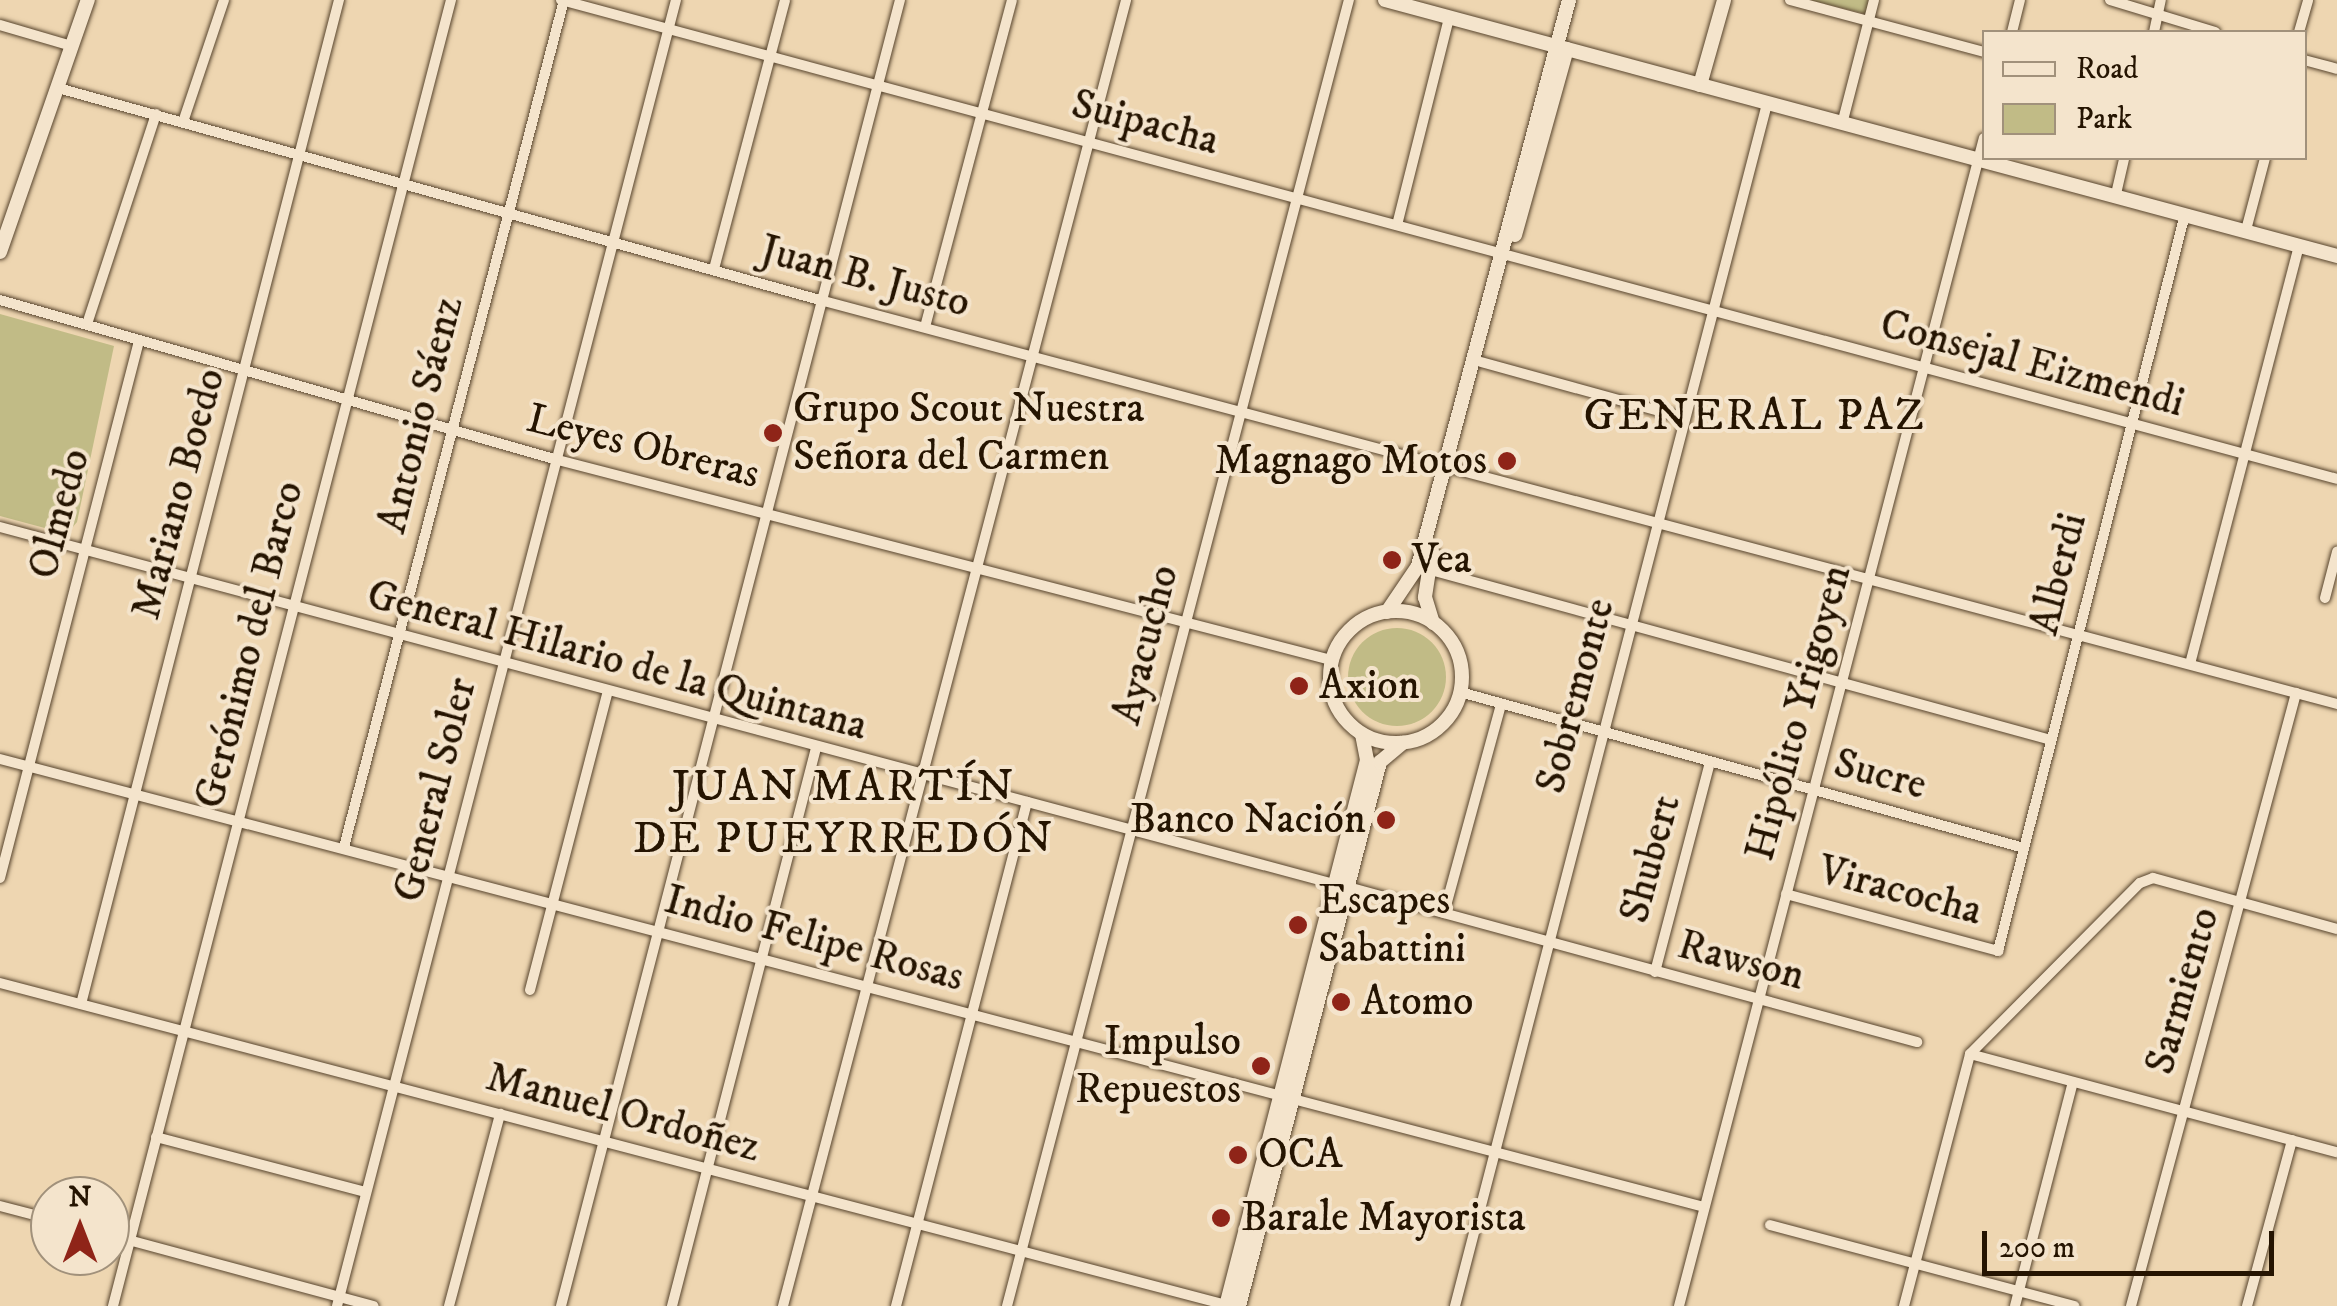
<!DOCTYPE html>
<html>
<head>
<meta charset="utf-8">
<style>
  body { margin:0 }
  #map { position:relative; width:2337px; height:1306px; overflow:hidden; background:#eed6b1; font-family:"IM FELL DW Pica",serif }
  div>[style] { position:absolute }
  .green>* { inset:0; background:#c1bb86 }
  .round { border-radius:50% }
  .roads { filter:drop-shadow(0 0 2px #57442d) drop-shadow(0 0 2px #57442d) }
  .street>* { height:10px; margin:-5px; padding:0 5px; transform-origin:5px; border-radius:5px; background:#f4e4cc }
  .secondary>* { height:14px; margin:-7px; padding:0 7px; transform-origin:7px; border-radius:7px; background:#f4e4cc }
  .secondary>.ring { margin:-7px; padding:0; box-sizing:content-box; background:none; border:14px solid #f4e4cc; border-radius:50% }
  .dots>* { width:28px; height:28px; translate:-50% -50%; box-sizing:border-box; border:5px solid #f4e4cc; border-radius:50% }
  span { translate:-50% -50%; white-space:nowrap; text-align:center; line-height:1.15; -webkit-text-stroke:8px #f4e4cc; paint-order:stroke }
  .street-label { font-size:42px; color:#251401 }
  .poi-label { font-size:42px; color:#251401 }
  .left { translate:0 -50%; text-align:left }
  .right { translate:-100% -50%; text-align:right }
  .neighbourhood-label { font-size:45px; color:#251401; letter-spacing:2.5px }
  .legend { position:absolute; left:1982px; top:30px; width:325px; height:130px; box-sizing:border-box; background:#f4e4cc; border:2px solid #a1917b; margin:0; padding:12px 18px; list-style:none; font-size:30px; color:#251401 }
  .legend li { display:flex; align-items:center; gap:20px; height:50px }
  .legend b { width:50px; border:2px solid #a1917b }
  .north { position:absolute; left:30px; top:1176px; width:100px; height:100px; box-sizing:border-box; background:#f4e4cc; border:2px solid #a1917b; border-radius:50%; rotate:0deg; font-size:28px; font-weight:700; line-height:40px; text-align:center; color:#251401 }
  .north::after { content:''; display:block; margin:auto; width:35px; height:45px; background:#8f2418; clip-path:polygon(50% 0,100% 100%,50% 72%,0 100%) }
  .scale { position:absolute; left:1982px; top:1231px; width:292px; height:45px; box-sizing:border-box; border:5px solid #251401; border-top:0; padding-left:12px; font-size:30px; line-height:35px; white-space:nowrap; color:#251401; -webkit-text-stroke:8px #f4e4cc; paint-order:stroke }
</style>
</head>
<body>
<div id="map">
  <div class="green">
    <i style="clip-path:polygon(1810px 0,1869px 0,1866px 14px)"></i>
    <i style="clip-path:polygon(0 314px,114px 346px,77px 522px,67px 534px,0 516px)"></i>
    <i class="round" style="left:1348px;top:628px;width:98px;height:98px"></i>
  </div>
  <div class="roads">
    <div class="street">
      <i style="left:561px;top:0;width:1839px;rotate:15.09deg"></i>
      <i style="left:1790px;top:0;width:201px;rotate:15deg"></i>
      <i style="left:2110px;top:0;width:110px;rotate:16.9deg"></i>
      <i style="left:0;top:25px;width:75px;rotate:16.3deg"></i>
      <i style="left:2012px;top:32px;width:33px;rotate:-76deg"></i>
      <i style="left:2154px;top:32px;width:33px;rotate:-78deg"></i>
      <i style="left:2299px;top:32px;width:33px;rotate:-74deg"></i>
      <i style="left:2304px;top:60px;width:34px;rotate:15deg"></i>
      <i style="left:58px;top:88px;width:791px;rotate:15.55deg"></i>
      <i style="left:820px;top:300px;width:1570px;rotate:14.91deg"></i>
      <i style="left:183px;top:122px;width:129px;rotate:-71.4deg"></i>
      <i style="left:1842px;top:124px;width:128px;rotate:-75.5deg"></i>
      <i style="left:2116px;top:194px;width:37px;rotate:-77deg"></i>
      <i style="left:1397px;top:225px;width:213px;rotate:-75.9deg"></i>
      <i style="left:2246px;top:230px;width:74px;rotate:-75.2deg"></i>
      <i style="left:714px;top:269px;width:278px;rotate:-75.2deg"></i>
      <i style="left:0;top:300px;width:576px;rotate:16.01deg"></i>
      <i style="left:554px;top:459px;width:803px;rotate:14.5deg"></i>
      <i style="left:87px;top:324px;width:221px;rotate:-71.8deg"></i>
      <i style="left:925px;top:327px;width:338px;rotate:-75.1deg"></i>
      <i style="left:1481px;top:362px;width:211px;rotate:15.4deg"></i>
      <i style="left:0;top:527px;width:1381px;rotate:14.98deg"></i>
      <i style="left:1427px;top:569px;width:647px;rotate:15.33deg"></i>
      <i style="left:2325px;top:598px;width:48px;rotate:-75.4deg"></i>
      <i style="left:2190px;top:664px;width:433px;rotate:-75.4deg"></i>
      <i style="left:1460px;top:692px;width:585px;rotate:15.46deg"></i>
      <i style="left:0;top:759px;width:1762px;rotate:14.73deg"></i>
      <i style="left:344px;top:847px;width:875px;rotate:-75.44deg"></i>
      <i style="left:0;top:878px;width:555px;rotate:-75.49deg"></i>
      <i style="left:1348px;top:887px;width:590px;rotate:15.24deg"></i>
      <i style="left:1786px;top:894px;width:220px;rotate:15deg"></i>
      <i style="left:1998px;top:951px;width:760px;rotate:-75.76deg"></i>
      <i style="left:1444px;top:913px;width:217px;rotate:-74.7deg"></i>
      <i style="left:1655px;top:972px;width:217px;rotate:-75.3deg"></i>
      <i style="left:0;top:983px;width:1272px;rotate:14.71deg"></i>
      <i style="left:530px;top:990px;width:309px;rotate:-75.4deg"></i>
      <i style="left:81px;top:1004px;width:1037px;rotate:-75.59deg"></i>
      <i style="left:1970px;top:1054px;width:380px;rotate:15deg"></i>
      <i style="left:156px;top:1137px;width:217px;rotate:14.7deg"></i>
      <i style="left:0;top:1206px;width:52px;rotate:14.6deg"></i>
      <i style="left:1770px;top:1225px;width:315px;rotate:14.9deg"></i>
      <i style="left:110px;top:1235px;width:273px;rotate:15.1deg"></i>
      <i style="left:113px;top:1306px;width:1349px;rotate:-75.49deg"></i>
      <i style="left:337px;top:1306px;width:1349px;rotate:-75.45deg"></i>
      <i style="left:449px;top:1306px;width:199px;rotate:-75.1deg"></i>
      <i style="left:561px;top:1306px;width:1349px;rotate:-75.45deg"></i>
      <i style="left:672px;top:1306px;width:576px;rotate:-75.53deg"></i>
      <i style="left:783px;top:1306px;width:1350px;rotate:-75.28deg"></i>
      <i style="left:896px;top:1306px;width:521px;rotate:-75.43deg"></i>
      <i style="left:1007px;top:1306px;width:1350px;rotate:-75.33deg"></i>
      <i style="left:1455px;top:1306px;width:1242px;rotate:-75.45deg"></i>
      <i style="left:1679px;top:1306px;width:1207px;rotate:-75.37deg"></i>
      <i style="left:1904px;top:1306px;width:260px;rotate:-75.3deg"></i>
      <i style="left:1970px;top:1054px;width:241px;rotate:-45.2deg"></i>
      <i style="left:2140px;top:883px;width:14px;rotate:-21deg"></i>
      <i style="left:2153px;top:878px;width:191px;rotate:15.5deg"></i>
      <i style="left:2015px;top:1306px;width:231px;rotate:-75.5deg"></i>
      <i style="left:2131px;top:1306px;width:635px;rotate:-74.93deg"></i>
      <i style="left:2247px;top:1306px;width:172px;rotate:-74.8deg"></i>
    </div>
    <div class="secondary">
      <i style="left:1385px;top:0;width:986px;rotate:15.05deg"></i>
      <i style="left:1700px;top:85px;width:88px;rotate:-74.2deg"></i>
      <i style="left:1515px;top:235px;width:193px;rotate:-74.4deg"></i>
      <i style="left:0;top:252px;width:267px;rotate:-70.8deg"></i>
      <i style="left:1432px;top:551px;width:47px;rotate:98.7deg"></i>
      <i style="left:1425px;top:597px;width:27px;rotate:73deg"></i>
      <i class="ring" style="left:1330px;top:611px;width:118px;height:118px"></i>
      <i style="left:1387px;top:612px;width:55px;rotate:-56deg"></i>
      <i style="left:1418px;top:566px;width:586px;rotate:-75.06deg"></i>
      <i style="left:1226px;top:1306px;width:564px;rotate:-75.52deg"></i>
      <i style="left:1367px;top:760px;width:26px;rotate:-101deg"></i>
      <i style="left:1239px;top:1306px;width:562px;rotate:-75.47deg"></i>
      <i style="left:1380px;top:762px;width:30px;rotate:-40deg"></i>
    </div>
  </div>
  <div class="dots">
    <i style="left:773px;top:433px;background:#8f2418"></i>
    <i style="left:1507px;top:461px;background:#8f2418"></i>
    <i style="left:1392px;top:560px;background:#8f2418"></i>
    <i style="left:1299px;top:686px;background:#8f2418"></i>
    <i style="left:1386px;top:820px;background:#8f2418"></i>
    <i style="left:1298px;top:925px;background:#8f2418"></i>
    <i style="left:1341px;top:1002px;background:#8f2418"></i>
    <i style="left:1261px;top:1066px;background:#8f2418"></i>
    <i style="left:1238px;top:1155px;background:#8f2418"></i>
    <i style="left:1221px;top:1218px;background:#8f2418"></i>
  </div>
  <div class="street-label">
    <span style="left:1145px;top:123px;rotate:15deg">Suipacha</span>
    <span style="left:865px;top:277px;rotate:15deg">Juan B. Justo</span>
    <span style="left:2032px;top:364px;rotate:15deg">Consejal Eizmendi</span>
    <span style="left:421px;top:415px;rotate:-76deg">Antonio Sáenz</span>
    <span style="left:643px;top:447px;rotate:14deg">Leyes Obreras</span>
    <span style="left:179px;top:494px;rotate:-75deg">Mariano Boedo</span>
    <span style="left:60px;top:514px;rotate:-75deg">Olmedo</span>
    <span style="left:2059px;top:574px;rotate:-76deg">Alberdi</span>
    <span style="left:250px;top:645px;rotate:-76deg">Gerónimo del Barco</span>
    <span style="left:1146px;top:645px;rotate:-76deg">Ayacucho</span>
    <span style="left:617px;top:661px;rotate:15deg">General Hilario de la Quintana</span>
    <span style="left:1576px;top:696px;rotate:-75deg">Sobremonte</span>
    <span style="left:1799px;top:713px;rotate:-75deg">Hipólito Yrigoyen</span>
    <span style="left:1880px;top:775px;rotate:15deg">Sucre</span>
    <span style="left:436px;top:790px;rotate:-76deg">General Soler</span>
    <span style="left:1651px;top:859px;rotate:-75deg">Shubert</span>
    <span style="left:1900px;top:891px;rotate:15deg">Viracocha</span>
    <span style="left:814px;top:939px;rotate:15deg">Indio Felipe Rosas</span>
    <span style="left:1741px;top:961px;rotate:15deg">Rawson</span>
    <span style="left:2183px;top:991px;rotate:-74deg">Sarmiento</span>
    <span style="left:623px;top:1113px;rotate:15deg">Manuel Ordoñez</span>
  </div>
  <div class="poi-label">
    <span class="left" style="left:793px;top:433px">Grupo Scout Nuestra<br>Señora del Carmen</span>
    <span class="right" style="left:1487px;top:461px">Magnago Motos</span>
    <span class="left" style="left:1412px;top:560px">Vea</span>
    <span class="left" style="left:1319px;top:686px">Axion</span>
    <span class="right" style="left:1366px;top:820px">Banco Nación</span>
    <span class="left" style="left:1318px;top:925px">Escapes<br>Sabattini</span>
    <span class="left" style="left:1361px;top:1002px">Atomo</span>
    <span class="right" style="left:1241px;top:1066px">Impulso<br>Repuestos</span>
    <span class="left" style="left:1258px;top:1155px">OCA</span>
    <span class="left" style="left:1241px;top:1218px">Barale Mayorista</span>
  </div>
  <div class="neighbourhood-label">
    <span style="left:1755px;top:417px">GENERAL PAZ</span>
    <span style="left:844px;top:814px">JUAN MARTÍN<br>DE PUEYRREDÓN</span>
  </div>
  <ul class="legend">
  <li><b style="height:12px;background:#f4e4cc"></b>Road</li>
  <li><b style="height:28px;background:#c1bb86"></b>Park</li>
  </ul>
  <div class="north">N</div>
  <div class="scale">200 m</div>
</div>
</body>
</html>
